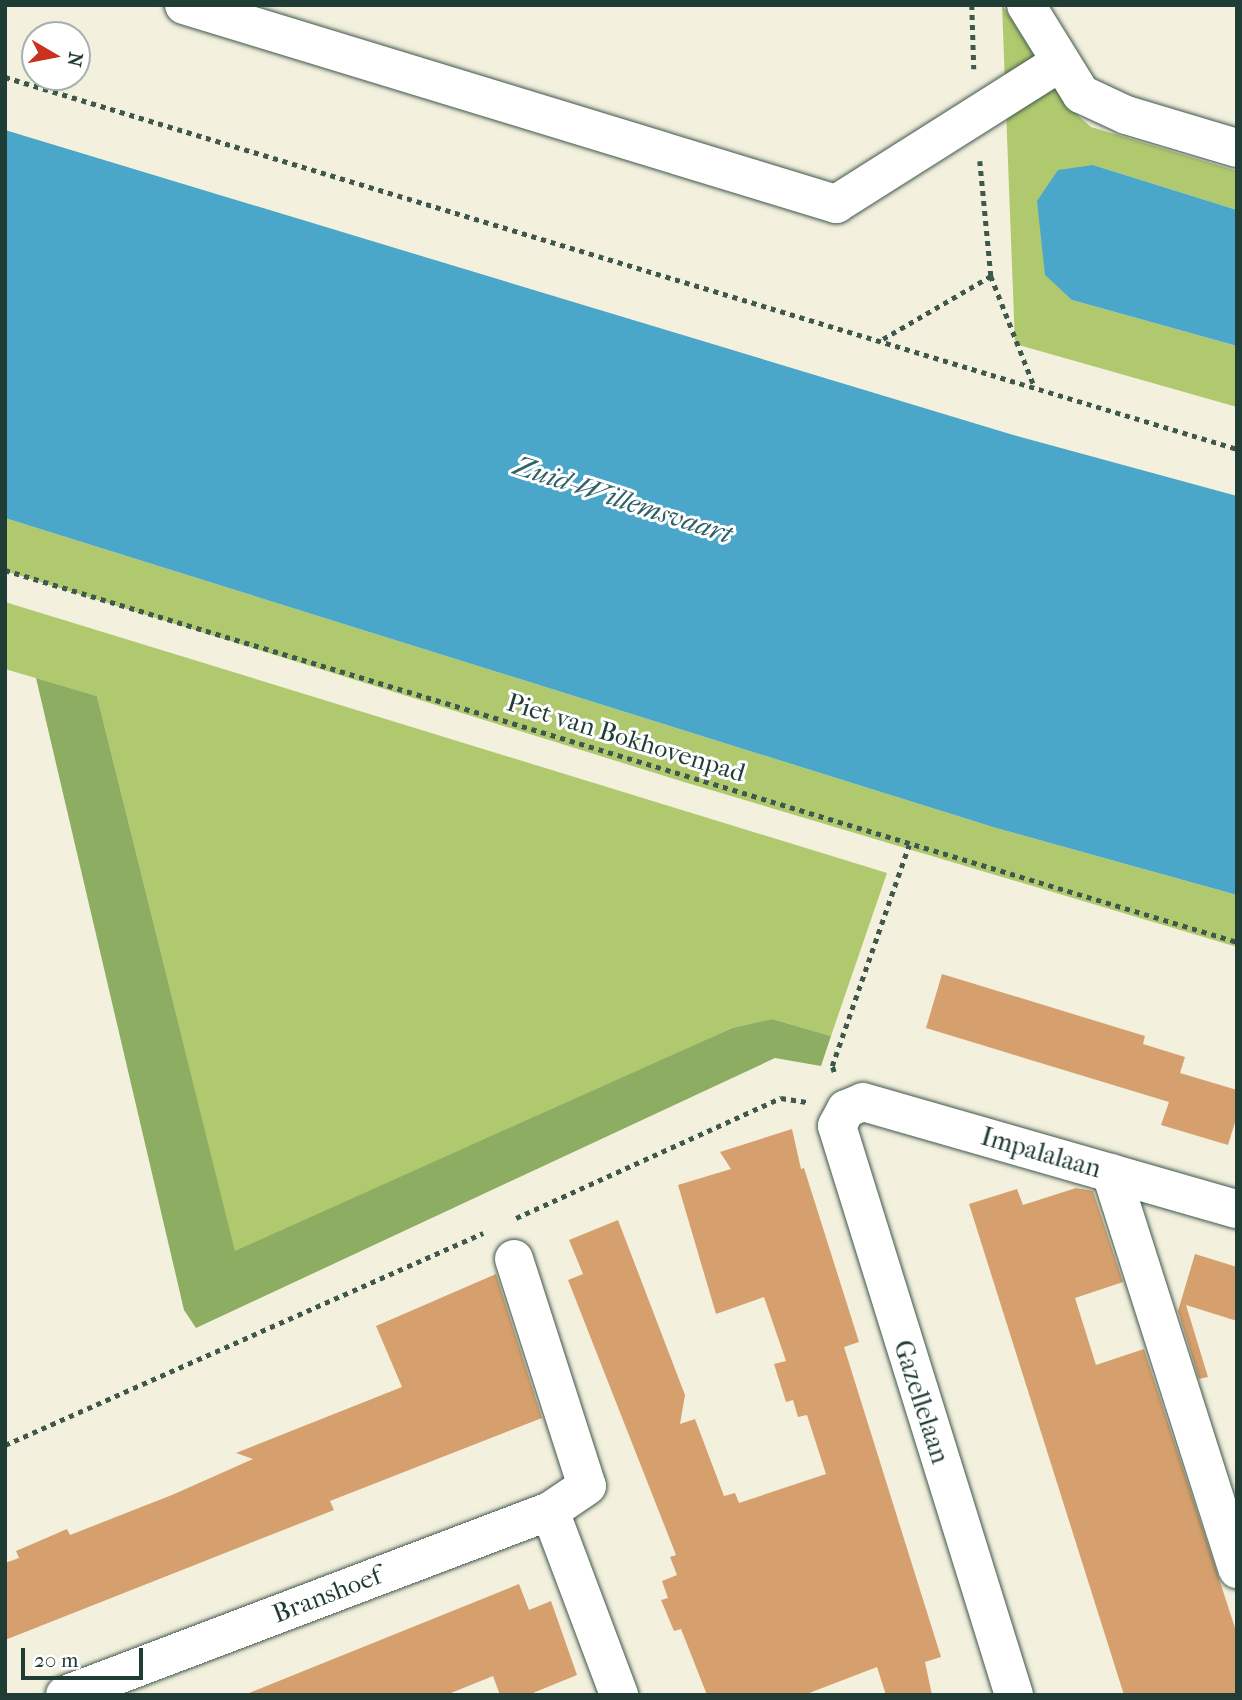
<!DOCTYPE html>
<html>
<head>
<meta charset="utf-8">
<style>
  body { margin:0 }
  #map { position:relative; width:1242px; height:1700px; overflow:hidden; background:#f3f0dd; font-family:"IM FELL French Canon",serif }
  div>[style] { position:absolute }
  .green>* { inset:0; background:#b0c96f }
  .forest>* { inset:0; background:#8cad62 }
  .water>* { inset:0; background:#4ba7c9 }
  .building>* { inset:0; background:#d6a06e }
  .path>* { height:4.5px; margin-top:-2.25px; transform-origin:0; background:repeating-linear-gradient(90deg,#3f584d 0 5px,transparent 0 10px) }
  .roads { filter:drop-shadow(0 0 2px #3f584d) drop-shadow(0 0 2px #3f584d) }
  .minor>* { height:38px; margin:-19px; padding:0 19px; transform-origin:19px; border-radius:19px; background:#fff }
  span { translate:-50% -50%; white-space:nowrap; text-align:center; line-height:1.15; -webkit-text-stroke:6px #fff; paint-order:stroke }
  .street-label { font-size:26px; color:#1f3d34 }
  .water-label { font-size:28px; color:#2e6268; font-style:italic }
  .frame { position:absolute; inset:0; border:7px solid #1f3d34; pointer-events:none }
  .north { position:absolute; left:21px; top:21px; width:70px; height:70px; box-sizing:border-box; background:#fff; border:2px solid #a5b1ae; border-radius:50%; rotate:100deg; font-size:19px; font-weight:700; line-height:28px; text-align:center; color:#1f3d34 }
  .north::after { content:''; display:block; margin:auto; width:24px; height:32px; background:#c8321e; clip-path:polygon(50% 0,100% 100%,50% 72%,0 100%) }
  .scale { position:absolute; left:21px; top:1648px; width:122px; height:32px; box-sizing:border-box; border:4px solid #1f3d34; border-top:0; padding-left:9px; font-size:21px; line-height:24px; white-space:nowrap; color:#1f3d34; -webkit-text-stroke:5px #fff; paint-order:stroke }
</style>
</head>
<body>
<div id="map">
  <div class="green">
    <i style="clip-path:polygon(1002px 5px,1067px 106px,1091px 127px,1237px 171px,1237px 210px,1093px 165px,1072px 300px,1237px 346px,1237px 407px,1015px 344px)"></i>
    <i style="clip-path:polygon(5px 518px,996px 828px,1237px 895px,1237px 947px,684px 782px,5px 571px)"></i>
    <i style="clip-path:polygon(5px 602px,887px 873px,831px 1036px,772px 1019px,732px 1028px,235px 1252px,97px 696px,5px 669px)"></i>
  </div>
  <div class="forest">
    <i style="clip-path:polygon(36px 678px,97px 696px,235px 1251px,732px 1028px,772px 1019px,831px 1036px,821px 1066px,775px 1058px,196px 1328px,184px 1310px)"></i>
  </div>
  <div class="water">
    <i style="clip-path:polygon(5px 130px,1010px 434px,1237px 496px,1237px 895px,996px 828px,5px 518px)"></i>
    <i style="clip-path:polygon(1093px 165px,1237px 210px,1237px 346px,1072px 300px,1045px 275px,1037px 201px,1058px 170px)"></i>
  </div>
  <div class="building">
    <i style="clip-path:polygon(942px 974px,1145px 1036px,1143px 1044px,1185px 1057px,1180px 1073px,1237px 1090px,1237px 1116px,1228px 1145px,1161px 1125px,1169px 1102px,926px 1028px)"></i>
    <i style="clip-path:polygon(792px 1129px,801px 1169px,804px 1168px,859px 1342px,844px 1347px,941px 1657px,925px 1662px,932px 1695px,886px 1695px,877px 1667px,804px 1695px,707px 1695px,681px 1629px,674px 1631px,661px 1600px,668px 1598px,662px 1581px,677px 1575px,670px 1557px,676px 1555px,568px 1280px,583px 1274px,569px 1240px,618px 1220px,685px 1395px,680px 1424px,695px 1419px,724px 1496px,735px 1493px,739px 1503px,826px 1474px,807px 1415px,798px 1417px,793px 1400px,786px 1402px,774px 1364px,786px 1361px,764px 1297px,716px 1314px,678px 1185px,731px 1169px,720px 1152px)"></i>
    <i style="clip-path:polygon(1076px 1188px,1093px 1191px,1123px 1282px,1075px 1298px,1096px 1365px,1144px 1349px,1237px 1634px,1237px 1695px,1124px 1695px,969px 1204px,1017px 1189px,1023px 1205px)"></i>
    <i style="clip-path:polygon(1195px 1254px,1237px 1267px,1237px 1321px,1186px 1305px,1208px 1377px,1199px 1379px,1178px 1311px)"></i>
    <i style="clip-path:polygon(496px 1274px,542px 1418px,330px 1501px,334px 1510px,5px 1640px,5px 1563px,19px 1558px,16px 1551px,67px 1529px,70px 1535px,172px 1495px,253px 1459px,236px 1453px,402px 1387px,376px 1326px)"></i>
    <i style="clip-path:polygon(519px 1584px,529px 1610px,551px 1601px,577px 1675px,528px 1695px,500px 1695px,493px 1676px,446px 1695px,244px 1695px)"></i>
  </div>
  <div class="path">
    <i style="left:972px;top:5px;width:64px;rotate:88.2deg"></i>
    <i style="left:5px;top:77px;width:1287px;rotate:16.8deg"></i>
    <i style="left:980px;top:161px;width:116px;rotate:84.5deg"></i>
    <i style="left:991px;top:276px;width:118px;rotate:68.6deg"></i>
    <i style="left:883px;top:339px;width:125px;rotate:-30.3deg"></i>
    <i style="left:5px;top:570px;width:1287px;rotate:16.8deg"></i>
    <i style="left:834px;top:1072px;width:6px;rotate:-108deg"></i>
    <i style="left:832px;top:1066px;width:234px;rotate:-70.8deg"></i>
    <i style="left:516px;top:1218px;width:291px;rotate:-24.4deg"></i>
    <i style="left:781px;top:1098px;width:26px;rotate:9deg"></i>
    <i style="left:5px;top:1445px;width:523px;rotate:-23.92deg"></i>
  </div>
  <div class="roads">
    <div class="minor">
      <i style="left:184px;top:5px;width:682px;rotate:16.97deg"></i>
      <i style="left:836px;top:204px;width:266px;rotate:-32.3deg"></i>
      <i style="left:1026px;top:5px;width:105px;rotate:58.3deg"></i>
      <i style="left:1081px;top:94px;width:50px;rotate:25deg"></i>
      <i style="left:1126px;top:115px;width:116px;rotate:16.6deg"></i>
      <i style="left:1111px;top:1173px;width:416px;rotate:72.3deg"></i>
      <i style="left:514px;top:1259px;width:238px;rotate:72.2deg"></i>
      <i style="left:587px;top:1486px;width:45px;rotate:146deg"></i>
      <i style="left:550px;top:1511px;width:197px;rotate:69.4deg"></i>
      <i style="left:65px;top:1695px;width:519px;rotate:-20.78deg"></i>
      <i style="left:1014px;top:1695px;width:596px;rotate:-107.28deg"></i>
      <i style="left:837px;top:1126px;width:19px;rotate:-62deg"></i>
      <i style="left:846px;top:1109px;width:18px;rotate:-22deg"></i>
      <i style="left:863px;top:1102px;width:389px;rotate:16deg"></i>
    </div>
  </div>
  <div class="street-label">
    <span style="left:626px;top:738px;rotate:17deg">Piet van Bokhovenpad</span>
    <span style="left:1041px;top:1153px;rotate:16deg">Impalalaan</span>
    <span style="left:921px;top:1402px;rotate:72deg">Gazellelaan</span>
    <span style="left:327px;top:1595px;rotate:-21deg">Branshoef</span>
  </div>
  <div class="water-label">
    <span style="left:623px;top:500px;rotate:18deg">Zuid-Willemsvaart</span>
  </div>
  <div class="frame"></div>
  <div class="north">N</div>
  <div class="scale">20 m</div>
</div>
</body>
</html>
